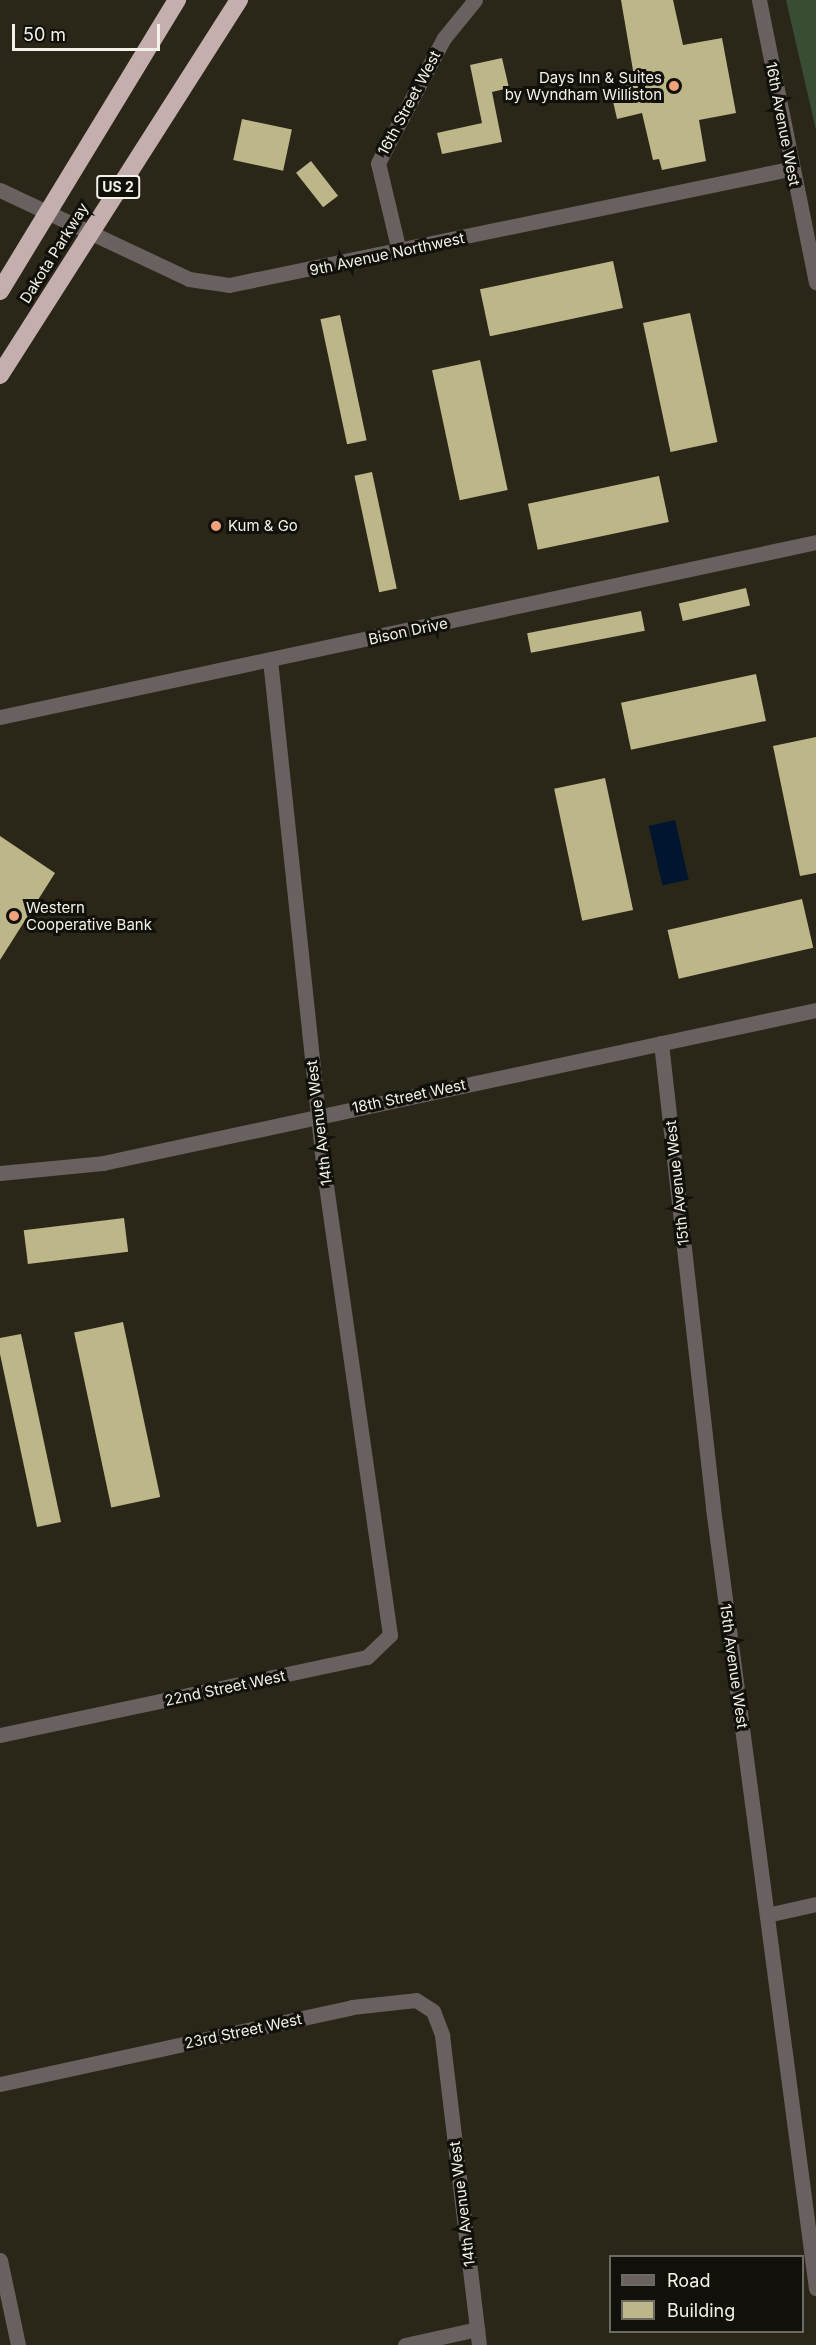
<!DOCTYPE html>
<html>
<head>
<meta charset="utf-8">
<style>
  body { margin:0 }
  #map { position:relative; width:816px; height:2345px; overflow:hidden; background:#2a2719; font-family:Inter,sans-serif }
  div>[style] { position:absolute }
  .green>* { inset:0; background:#394d35 }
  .water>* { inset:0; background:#01152f; transform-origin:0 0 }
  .building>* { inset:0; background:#bdb689; transform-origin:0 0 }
  .minor>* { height:15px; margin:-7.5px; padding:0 7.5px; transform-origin:7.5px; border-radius:7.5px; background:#696060 }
  .highway>* { height:18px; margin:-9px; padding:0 9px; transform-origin:9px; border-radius:9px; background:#c5afae }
  .dots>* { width:16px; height:16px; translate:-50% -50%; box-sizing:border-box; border:3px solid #11100a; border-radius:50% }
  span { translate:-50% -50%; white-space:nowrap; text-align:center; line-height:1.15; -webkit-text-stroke:6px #11100a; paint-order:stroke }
  .shield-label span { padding:2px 4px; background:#11100a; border:2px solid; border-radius:4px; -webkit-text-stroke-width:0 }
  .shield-label { font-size:14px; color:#f3f1e8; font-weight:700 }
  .poi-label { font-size:15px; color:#f3f1e8 }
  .right { translate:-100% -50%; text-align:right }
  .left { translate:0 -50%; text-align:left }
  .street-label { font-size:15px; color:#f3f1e8 }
  .legend { position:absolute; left:609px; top:2255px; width:195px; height:78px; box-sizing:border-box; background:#11100a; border:2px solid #6b6a63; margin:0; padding:8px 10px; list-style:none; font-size:18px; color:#f3f1e8 }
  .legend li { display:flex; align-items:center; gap:12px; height:30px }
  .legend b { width:30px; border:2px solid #6b6a63 }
  .scale { position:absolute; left:12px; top:24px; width:148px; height:27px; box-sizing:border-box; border:3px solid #f3f1e8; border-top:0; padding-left:8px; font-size:18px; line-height:21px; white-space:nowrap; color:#f3f1e8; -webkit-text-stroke:4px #11100a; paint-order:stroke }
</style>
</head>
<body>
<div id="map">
  <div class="green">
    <i style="clip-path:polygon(786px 0,816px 0,816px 130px)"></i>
  </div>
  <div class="water">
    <i style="left:675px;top:820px;width:61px;height:27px;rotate:77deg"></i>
  </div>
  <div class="building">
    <i style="clip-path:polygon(621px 0,673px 0,683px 45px,722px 38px,736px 113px,699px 120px,706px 161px,662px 170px,659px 159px,653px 160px,642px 113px,617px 119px,610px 88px,635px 82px)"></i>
    <i style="clip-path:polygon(502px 58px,509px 88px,492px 92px,502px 142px,442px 154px,437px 133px,482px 123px,470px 65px)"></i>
    <i style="left:242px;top:119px;width:51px;height:42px;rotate:12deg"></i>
    <i style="left:311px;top:161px;width:44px;height:19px;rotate:52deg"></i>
    <i style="left:613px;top:261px;width:48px;height:136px;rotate:78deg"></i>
    <i style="left:690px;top:313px;width:132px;height:48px;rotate:78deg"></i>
    <i style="left:340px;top:315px;width:128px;height:20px;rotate:78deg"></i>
    <i style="left:480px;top:360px;width:133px;height:49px;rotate:78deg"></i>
    <i style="left:372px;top:472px;width:119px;height:18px;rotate:78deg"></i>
    <i style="left:659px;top:476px;width:47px;height:134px;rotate:78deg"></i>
    <i style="left:746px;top:588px;width:18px;height:69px;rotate:77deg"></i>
    <i style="left:641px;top:611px;width:20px;height:116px;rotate:79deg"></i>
    <i style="left:756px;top:674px;width:48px;height:138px;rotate:78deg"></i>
    <i style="clip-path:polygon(816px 737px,816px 873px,800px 876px,773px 746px)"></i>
    <i style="left:605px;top:778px;width:135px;height:52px;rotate:78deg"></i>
    <i style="clip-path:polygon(0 836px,55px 873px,0 960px)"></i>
    <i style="left:802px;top:899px;width:50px;height:138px;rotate:77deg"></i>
    <i style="left:124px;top:1218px;width:34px;height:101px;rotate:83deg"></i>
    <i style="left:123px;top:1322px;width:179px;height:50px;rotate:78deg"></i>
    <i style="clip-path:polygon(21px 1334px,61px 1522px,37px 1527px,0 1354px,0 1338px)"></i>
  </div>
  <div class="minor">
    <i style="left:759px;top:0;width:288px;rotate:78.6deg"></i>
    <i style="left:0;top:190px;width:209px;rotate:25.2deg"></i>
    <i style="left:189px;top:279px;width:40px;rotate:8.5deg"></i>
    <i style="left:229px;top:285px;width:572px;rotate:-11.7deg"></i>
    <i style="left:399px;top:251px;width:90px;rotate:-103.4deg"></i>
    <i style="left:378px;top:163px;width:141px;rotate:-62.2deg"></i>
    <i style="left:444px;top:38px;width:49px;rotate:-50.8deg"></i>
    <i style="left:0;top:717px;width:835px;rotate:-12.1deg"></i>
    <i style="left:661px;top:1043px;width:468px;rotate:83.6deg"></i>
    <i style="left:713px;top:1508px;width:787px;rotate:82.48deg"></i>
    <i style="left:0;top:1173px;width:103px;rotate:-5.5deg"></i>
    <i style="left:103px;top:1163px;width:729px;rotate:-12.11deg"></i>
    <i style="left:0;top:1735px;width:375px;rotate:-12deg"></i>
    <i style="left:367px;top:1657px;width:32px;rotate:-44deg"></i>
    <i style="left:390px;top:1635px;width:477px;rotate:-98.1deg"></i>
    <i style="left:323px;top:1163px;width:506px;rotate:-96.01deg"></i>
    <i style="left:767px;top:1915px;width:50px;rotate:-12.7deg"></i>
    <i style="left:0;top:2084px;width:360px;rotate:-12.3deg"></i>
    <i style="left:352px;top:2007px;width:64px;rotate:-6.2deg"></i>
    <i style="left:416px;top:2000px;width:20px;rotate:33deg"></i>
    <i style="left:433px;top:2011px;width:26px;rotate:69deg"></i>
    <i style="left:442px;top:2035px;width:312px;rotate:83.2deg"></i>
    <i style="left:0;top:2260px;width:87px;rotate:78deg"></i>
    <i style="left:405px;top:2345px;width:74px;rotate:-12.5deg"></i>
  </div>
  <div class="highway">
    <i style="left:0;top:291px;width:341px;rotate:-58.7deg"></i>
    <i style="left:0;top:375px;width:445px;rotate:-57.5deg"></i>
  </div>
  <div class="dots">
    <i style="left:674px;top:86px;background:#f0a27a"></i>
    <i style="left:216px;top:526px;background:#f0a27a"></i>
    <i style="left:14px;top:916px;background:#f0a27a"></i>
  </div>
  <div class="shield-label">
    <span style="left:118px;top:187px">US 2</span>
  </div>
  <div class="poi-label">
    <span class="right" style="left:662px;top:86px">Days Inn &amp; Suites<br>by Wyndham Williston</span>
    <span class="left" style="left:228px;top:526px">Kum &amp; Go</span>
    <span class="left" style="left:26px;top:916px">Western<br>Cooperative Bank</span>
  </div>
  <div class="street-label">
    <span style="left:409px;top:103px;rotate:-62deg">16th Street West</span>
    <span style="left:783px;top:124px;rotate:79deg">16th Avenue West</span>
    <span style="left:54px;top:253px;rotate:-58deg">Dakota Parkway</span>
    <span style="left:387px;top:254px;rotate:-12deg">9th Avenue Northwest</span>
    <span style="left:408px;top:631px;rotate:-12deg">Bison Drive</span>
    <span style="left:409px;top:1096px;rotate:-12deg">18th Street West</span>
    <span style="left:319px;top:1123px;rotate:-97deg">14th Avenue West</span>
    <span style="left:677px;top:1183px;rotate:-96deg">15th Avenue West</span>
    <span style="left:734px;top:1666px;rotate:82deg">15th Avenue West</span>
    <span style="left:225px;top:1688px;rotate:-12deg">22nd Street West</span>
    <span style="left:243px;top:2031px;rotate:-12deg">23rd Street West</span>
    <span style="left:462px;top:2204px;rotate:-97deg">14th Avenue West</span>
  </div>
  <ul class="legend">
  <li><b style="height:8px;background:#696060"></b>Road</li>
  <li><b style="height:16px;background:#bdb689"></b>Building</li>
  </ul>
  <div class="scale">50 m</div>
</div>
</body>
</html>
